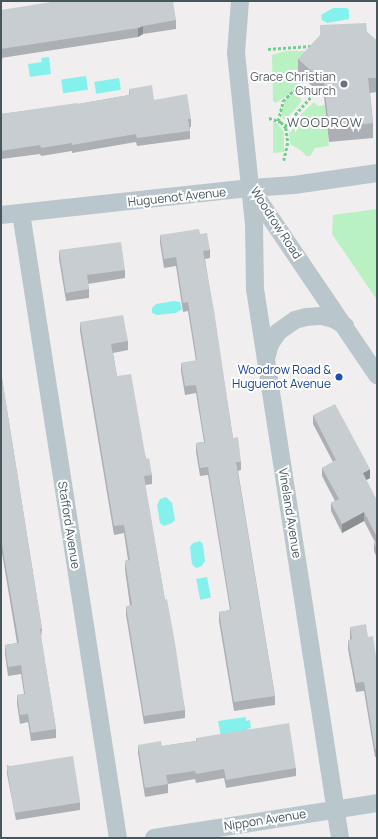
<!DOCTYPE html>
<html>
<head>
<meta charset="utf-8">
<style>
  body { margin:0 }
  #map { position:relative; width:378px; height:839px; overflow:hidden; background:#f1eeef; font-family:Manrope,sans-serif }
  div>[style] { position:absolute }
  .green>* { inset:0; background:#baf1c2 }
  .water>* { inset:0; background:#84f1ed; transform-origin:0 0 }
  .path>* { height:2.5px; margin-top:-1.25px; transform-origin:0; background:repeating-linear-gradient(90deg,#70d18a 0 3px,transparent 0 5px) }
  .minor>* { height:18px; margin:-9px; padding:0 9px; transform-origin:9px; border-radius:9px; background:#b9c7cc }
  .wall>* { inset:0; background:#acb0b4 }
  .shaded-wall>* { inset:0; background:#8c9092 }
  .building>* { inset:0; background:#c8cdd1; transform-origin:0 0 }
  .dots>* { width:11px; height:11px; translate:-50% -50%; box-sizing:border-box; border:2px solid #fff; border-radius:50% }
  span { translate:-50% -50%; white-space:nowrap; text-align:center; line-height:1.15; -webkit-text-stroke:4px #fff; paint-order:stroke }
  .worship-label { font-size:12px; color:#5b616d }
  .right { translate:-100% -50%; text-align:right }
  .street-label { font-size:12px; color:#45575d }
  .transit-label { font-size:12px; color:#164399 }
  .neighbourhood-label { font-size:13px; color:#5a6164; letter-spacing:1px }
  .frame { position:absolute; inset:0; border:2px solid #45575d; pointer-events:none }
</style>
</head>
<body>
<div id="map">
  <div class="green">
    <i style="clip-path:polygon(285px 51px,307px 51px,304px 79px,298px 87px,276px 103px,273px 101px,272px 55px)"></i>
    <i style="clip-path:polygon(300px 90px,303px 93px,300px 97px,301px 101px,299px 105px,286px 119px,283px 119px,281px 111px,286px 99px)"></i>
    <i style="clip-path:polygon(314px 102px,318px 106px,325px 105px,329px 146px,315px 148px,310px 156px,306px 156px,302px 151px,290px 144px,289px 129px,291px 124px)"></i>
    <i style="clip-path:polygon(273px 122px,278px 124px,284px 132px,284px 152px,273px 153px)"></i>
    <i style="clip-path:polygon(377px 209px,377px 300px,332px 234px,333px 215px)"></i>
  </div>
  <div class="water">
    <i style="clip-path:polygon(333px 8px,347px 8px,349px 10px,349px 19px,327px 23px,322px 20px,321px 15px)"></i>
    <i style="clip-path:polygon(49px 57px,51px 74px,30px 77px,28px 64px,42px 62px,41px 58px)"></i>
    <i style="left:86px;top:76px;width:14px;height:25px;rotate:82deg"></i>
    <i style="left:119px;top:78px;width:12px;height:25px;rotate:81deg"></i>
    <i style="clip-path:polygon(174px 301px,180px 302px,182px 309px,176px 313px,157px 315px,152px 313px,152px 308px,156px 304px)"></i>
    <i style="clip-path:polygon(166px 497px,172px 503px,175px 520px,172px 523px,164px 526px,160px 523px,157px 505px,160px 499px)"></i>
    <i style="clip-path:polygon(200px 541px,203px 545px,205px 561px,202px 566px,196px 568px,192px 564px,190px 547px,193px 543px)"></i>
    <i style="left:207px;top:577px;width:21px;height:11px;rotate:79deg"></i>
    <i style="clip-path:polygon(246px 717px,246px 721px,250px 720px,251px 728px,247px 729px,249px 732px,221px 737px,218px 721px)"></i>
  </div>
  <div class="path">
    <i style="left:268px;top:49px;width:43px;rotate:-4deg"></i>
    <i style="left:269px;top:118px;width:13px;rotate:18deg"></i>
    <i style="left:281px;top:122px;width:8px;rotate:50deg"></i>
    <i style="left:286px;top:128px;width:15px;rotate:82deg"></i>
    <i style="left:288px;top:143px;width:18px;rotate:103deg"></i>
    <i style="left:278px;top:121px;width:21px;rotate:-76deg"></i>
    <i style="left:283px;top:101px;width:14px;rotate:-45deg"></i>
    <i style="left:293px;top:91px;width:13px;rotate:-23deg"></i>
    <i style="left:285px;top:126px;width:48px;rotate:-48.4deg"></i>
  </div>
  <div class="minor">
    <i style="left:240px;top:1px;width:52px;rotate:94.4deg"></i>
    <i style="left:236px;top:53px;width:173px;rotate:84deg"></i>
    <i style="left:254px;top:225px;width:64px;rotate:89.1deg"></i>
    <i style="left:255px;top:289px;width:556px;rotate:81.2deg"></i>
    <i style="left:251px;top:189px;width:225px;rotate:55.9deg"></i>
    <i style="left:21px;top:213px;width:632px;rotate:81.18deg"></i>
    <i style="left:1px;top:215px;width:251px;rotate:-6.2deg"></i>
    <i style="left:251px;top:188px;width:43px;rotate:-4deg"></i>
    <i style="left:294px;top:185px;width:84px;rotate:-8.2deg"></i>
    <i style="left:266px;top:359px;width:16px;rotate:-75deg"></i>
    <i style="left:270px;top:344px;width:14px;rotate:-56deg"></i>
    <i style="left:278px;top:332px;width:21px;rotate:-35deg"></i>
    <i style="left:295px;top:320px;width:11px;rotate:-15deg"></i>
    <i style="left:306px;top:317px;width:16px;rotate:-4deg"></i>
    <i style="left:322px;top:316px;width:12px;rotate:14deg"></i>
    <i style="left:334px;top:319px;width:13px;rotate:32deg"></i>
    <i style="left:154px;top:838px;width:226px;rotate:-8.9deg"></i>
  </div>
  <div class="wall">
    <i style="clip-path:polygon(1px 10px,176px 20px,176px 29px,143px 34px,138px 37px,1px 58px)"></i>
    <i style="clip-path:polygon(367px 32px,377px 41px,377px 92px,370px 93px,373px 123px,373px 138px,329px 142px,324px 97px,298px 73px,298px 59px)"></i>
    <i style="clip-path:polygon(129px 89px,154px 100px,191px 119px,191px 127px,190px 127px,190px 139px,137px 146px,136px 142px,72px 153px,72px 151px,41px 156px,40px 154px,1px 159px,1px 114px,78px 104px,129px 95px)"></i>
    <i style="clip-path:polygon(200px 234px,210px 250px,210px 258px,205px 259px,233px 438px,241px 462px,241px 470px,238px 471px,275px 696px,275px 705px,234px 711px,219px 621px,219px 612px,230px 610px,208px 475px,200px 476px,196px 452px,196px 443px,204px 442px,196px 393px,185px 395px,181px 371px,181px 363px,196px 361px,188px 311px,183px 312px,176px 266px,164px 268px,160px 243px,160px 235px)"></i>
    <i style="clip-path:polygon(59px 250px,125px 270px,125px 278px,88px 284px,89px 289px,89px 298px,66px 301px,59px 259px)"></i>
    <i style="clip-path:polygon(80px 322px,128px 341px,128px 350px,113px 353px,117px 376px,152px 475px,152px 484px,145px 485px,165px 600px,185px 710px,185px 718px,144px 724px,126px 615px,126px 606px,130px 606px,125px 570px,125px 561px,128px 560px,124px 533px,114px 535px,80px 331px)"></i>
    <i style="clip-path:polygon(1px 372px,42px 629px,41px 638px,56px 729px,56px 738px,31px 741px,28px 722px,20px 724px,17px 704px,17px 695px,24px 694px,21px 674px,8px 676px,5px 654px,5px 645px,17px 643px,1px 547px)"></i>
    <i style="clip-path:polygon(313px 415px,370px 478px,366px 480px,377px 501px,377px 558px,374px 551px,374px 543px,375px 542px,364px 521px,342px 533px,331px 511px,331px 503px,335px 501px,322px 476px,322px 468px,333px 462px,313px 424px)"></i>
    <i style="clip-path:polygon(350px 627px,368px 637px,377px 663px,377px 757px,375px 757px,364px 691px,356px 692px,348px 649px,348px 640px,350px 640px)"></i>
    <i style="clip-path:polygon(196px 738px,296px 768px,296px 776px,226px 788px,224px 778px,196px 783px,195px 779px,168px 784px,168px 793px,145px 797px,138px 753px,138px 745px,162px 746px,196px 741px)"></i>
    <i style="clip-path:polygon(7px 765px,80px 802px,80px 810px,16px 820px,7px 774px)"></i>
  </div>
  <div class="shaded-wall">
    <i style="clip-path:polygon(143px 26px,143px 34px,138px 37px,138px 28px)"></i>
    <i style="clip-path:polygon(370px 469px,370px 478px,363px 482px,363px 473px)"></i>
    <i style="clip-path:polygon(364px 512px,364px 521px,342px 533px,342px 524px)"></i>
  </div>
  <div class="building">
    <i style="clip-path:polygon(57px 1px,173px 1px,176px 20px,143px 26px,138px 28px,1px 49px,1px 10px)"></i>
    <i style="clip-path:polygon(366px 23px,367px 32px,377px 41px,377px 78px,368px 78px,373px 123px,329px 128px,324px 82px,298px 59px,320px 35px,320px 25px)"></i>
    <i style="clip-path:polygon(152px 85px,154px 100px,187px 94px,191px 119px,188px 119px,190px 131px,137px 138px,136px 134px,72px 145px,72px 143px,41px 148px,40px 145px,1px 151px,1px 114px,77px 103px,78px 104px,130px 95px,129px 89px)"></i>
    <i style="clip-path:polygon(199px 229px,200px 234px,207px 233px,210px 250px,203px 251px,214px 310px,233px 438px,238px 437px,241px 462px,236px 462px,275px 696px,234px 702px,219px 612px,231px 610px,208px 467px,200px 468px,196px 443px,205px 442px,196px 385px,185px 386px,181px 363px,197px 360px,188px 302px,183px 303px,176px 257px,164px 259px,160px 235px)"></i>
    <i style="clip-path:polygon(121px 242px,125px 270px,87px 275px,89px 289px,66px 293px,59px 250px)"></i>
    <i style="clip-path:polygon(123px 315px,128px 341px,111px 344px,117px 376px,131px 374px,146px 459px,149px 458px,152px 475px,144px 476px,165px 600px,167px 599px,175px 643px,185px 710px,144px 716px,126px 606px,132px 605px,125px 561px,130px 560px,124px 525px,114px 526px,80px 322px)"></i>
    <i style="clip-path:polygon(1px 372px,42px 629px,40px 629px,56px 729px,31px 733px,28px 714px,20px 715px,17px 695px,25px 694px,21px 665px,8px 667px,5px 645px,19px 643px,1px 539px)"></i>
    <i style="clip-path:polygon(335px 404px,370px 469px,363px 473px,377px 501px,377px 537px,364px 512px,342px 524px,331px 503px,339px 499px,322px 468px,336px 460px,313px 415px)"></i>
    <i style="clip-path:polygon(377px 541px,377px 549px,374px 543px)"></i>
    <i style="clip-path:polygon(366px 624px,368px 637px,373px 636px,377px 663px,377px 749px,375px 749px,364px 682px,356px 683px,348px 640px,352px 639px,350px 627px)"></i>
    <i style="clip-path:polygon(289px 723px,296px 768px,226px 780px,224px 769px,196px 774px,195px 771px,166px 775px,168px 784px,145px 788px,138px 745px,161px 741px,162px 746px,197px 741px,196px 738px)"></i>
    <i style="left:73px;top:756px;width:47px;height:67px;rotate:81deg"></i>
  </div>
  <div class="dots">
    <i style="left:344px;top:84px;background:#6b7280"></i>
    <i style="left:339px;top:377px;background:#1a4fb4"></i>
  </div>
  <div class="worship-label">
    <span class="right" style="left:336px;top:84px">Grace Christian<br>Church</span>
  </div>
  <div class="street-label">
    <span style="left:177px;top:197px;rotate:-6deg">Huguenot Avenue</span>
    <span style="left:276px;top:223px;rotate:57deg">Woodrow Road</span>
    <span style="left:290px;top:513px;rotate:81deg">Vineland Avenue</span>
    <span style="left:69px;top:525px;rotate:81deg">Stafford Avenue</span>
    <span style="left:265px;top:820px;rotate:-9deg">Nippon Avenue</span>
  </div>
  <div class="transit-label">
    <span class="right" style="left:331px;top:377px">Woodrow Road &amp;<br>Huguenot Avenue</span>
  </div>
  <div class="neighbourhood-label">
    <span style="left:325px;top:122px">WOODROW</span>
  </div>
  <div class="frame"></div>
</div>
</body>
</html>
